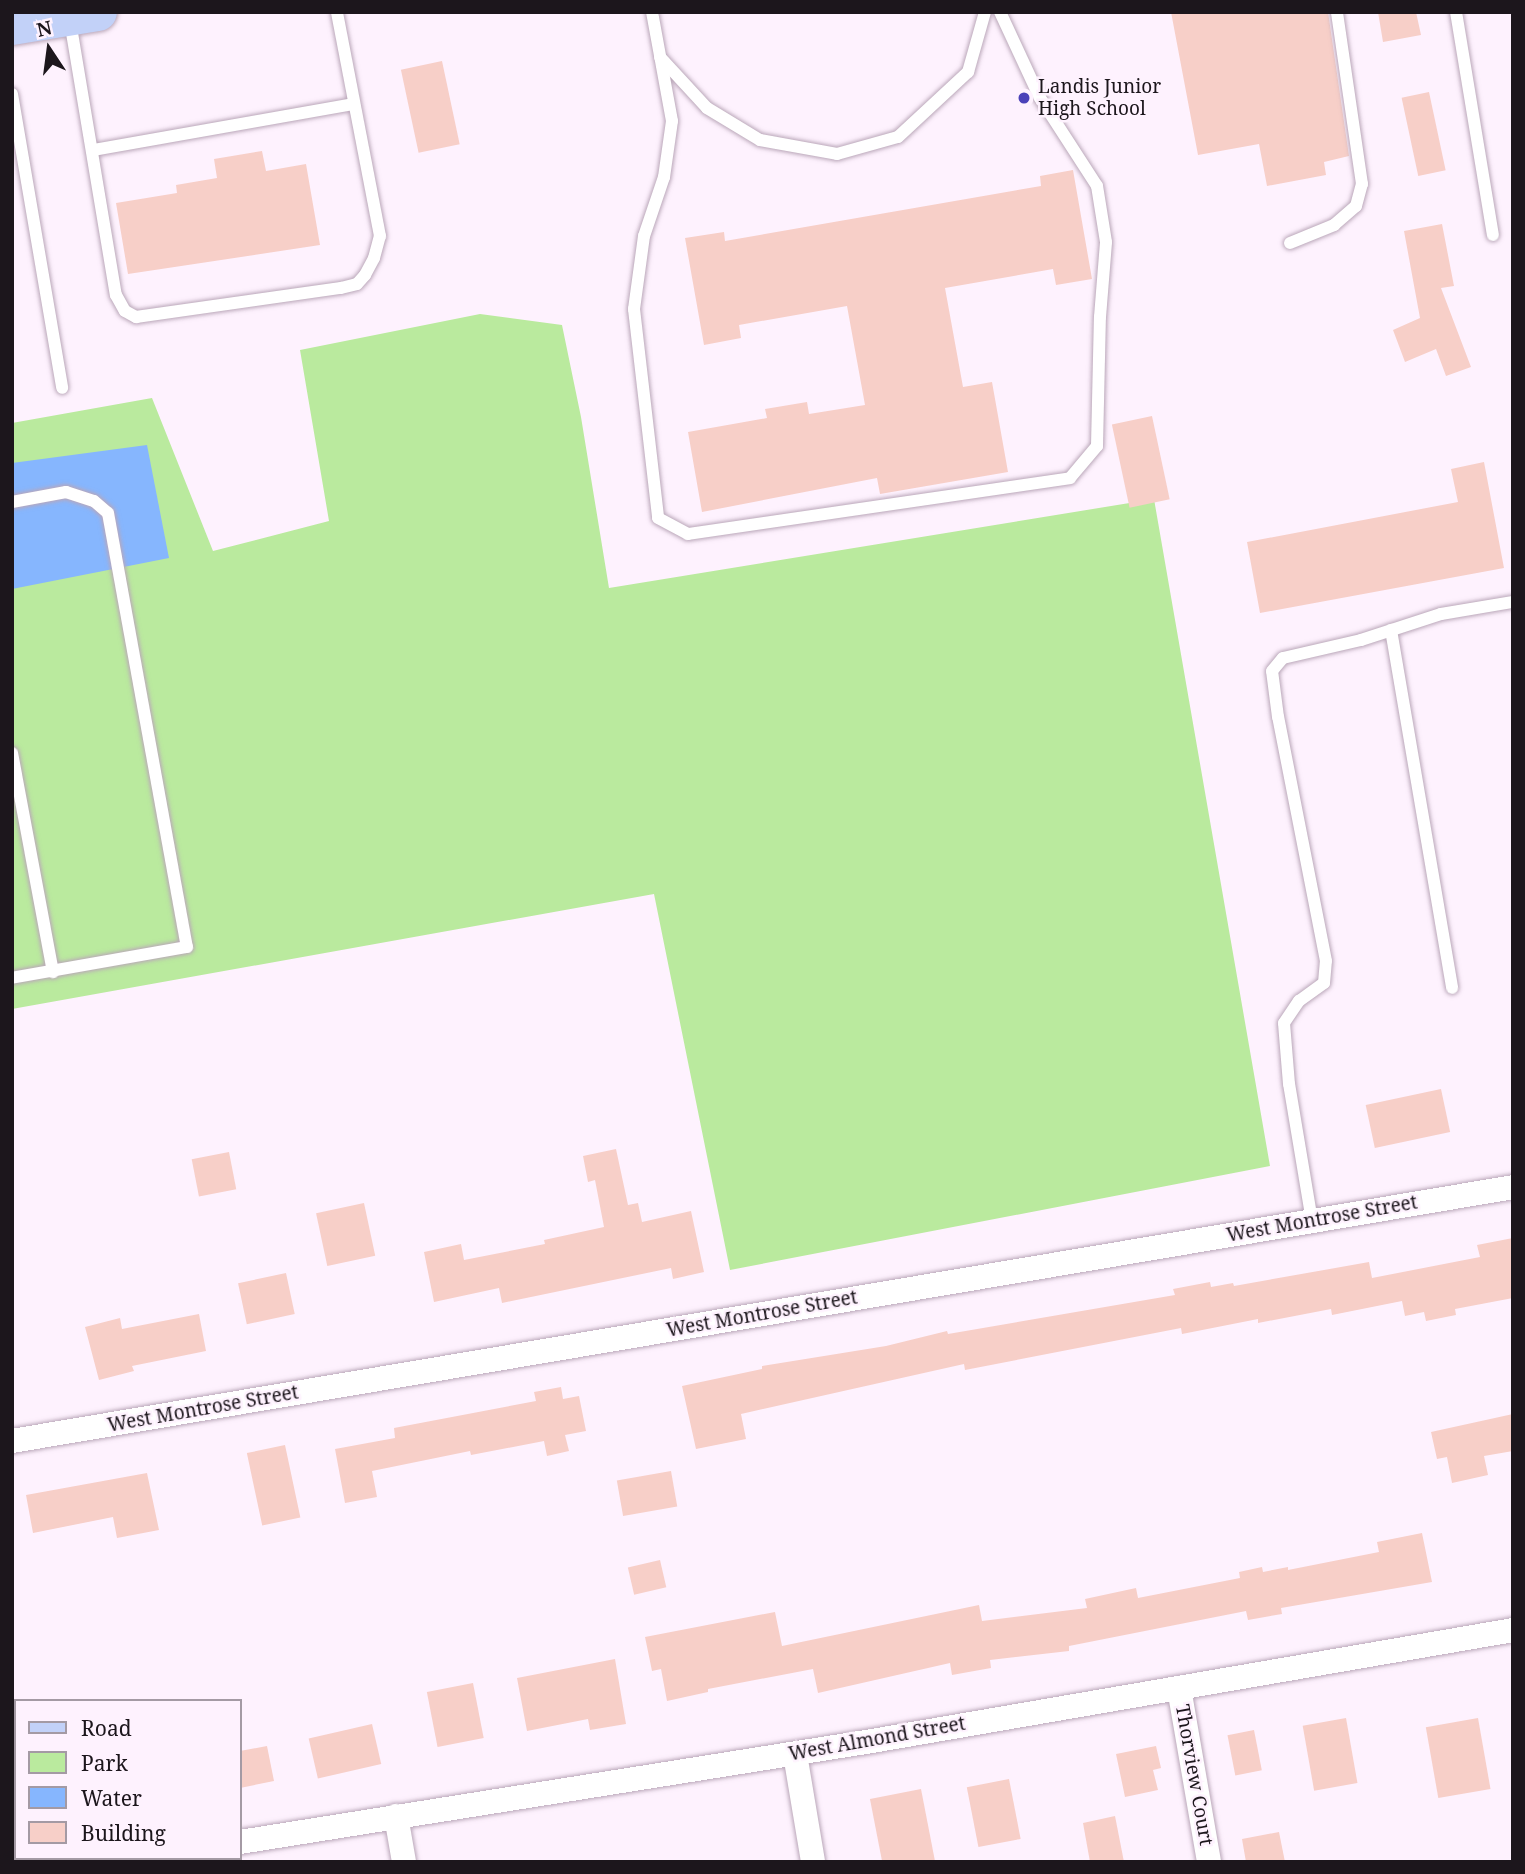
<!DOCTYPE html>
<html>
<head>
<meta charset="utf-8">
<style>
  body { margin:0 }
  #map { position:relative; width:1525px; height:1874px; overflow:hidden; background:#fef2fe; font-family:"Noto Serif",serif }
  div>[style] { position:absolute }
  .green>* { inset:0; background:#baea9e }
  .water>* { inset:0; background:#86b6fe }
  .building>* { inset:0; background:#f7cfc8; transform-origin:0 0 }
  .roads { filter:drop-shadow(0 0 2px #baa7b9) drop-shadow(0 0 2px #baa7b9) }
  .lane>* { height:12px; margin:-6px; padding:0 6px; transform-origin:6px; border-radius:6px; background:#fff }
  .street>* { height:24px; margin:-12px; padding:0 12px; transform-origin:12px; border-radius:12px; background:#fff }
  .primary>* { height:38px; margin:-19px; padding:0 19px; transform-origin:19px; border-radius:19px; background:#c2d1f8 }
  .dots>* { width:19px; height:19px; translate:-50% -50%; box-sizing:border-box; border:4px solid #fef2fe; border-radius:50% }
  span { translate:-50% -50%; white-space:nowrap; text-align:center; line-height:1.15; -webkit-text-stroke:5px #fef2fe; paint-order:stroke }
  .poi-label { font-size:19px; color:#1c161c }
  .left { translate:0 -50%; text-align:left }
  .street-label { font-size:19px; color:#1c161c }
  .frame { position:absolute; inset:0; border:14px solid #1c161c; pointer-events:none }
  .legend { position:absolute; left:14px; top:1699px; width:228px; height:161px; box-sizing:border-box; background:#fef2fe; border:2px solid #a49aa4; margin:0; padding:9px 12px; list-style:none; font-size:21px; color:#1c161c }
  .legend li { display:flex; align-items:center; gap:14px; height:35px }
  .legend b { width:35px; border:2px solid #a49aa4 }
  .north { position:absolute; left:14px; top:14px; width:70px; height:70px; -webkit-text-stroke:5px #fef2fe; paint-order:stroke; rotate:347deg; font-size:19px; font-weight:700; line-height:28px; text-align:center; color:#1c161c }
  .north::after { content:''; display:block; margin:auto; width:24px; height:32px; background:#1c161c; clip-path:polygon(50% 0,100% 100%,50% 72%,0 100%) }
</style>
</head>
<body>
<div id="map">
  <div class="green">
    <i style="clip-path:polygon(480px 314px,562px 325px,581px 417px,609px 588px,1154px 499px,1270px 1166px,730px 1270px,654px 894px,12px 1009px,12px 423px,152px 398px,213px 551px,329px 521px,300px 350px)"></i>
  </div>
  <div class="water">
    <i style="clip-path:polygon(147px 445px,169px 558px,12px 589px,12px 463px)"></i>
  </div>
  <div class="building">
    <i style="clip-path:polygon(1171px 12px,1328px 12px,1349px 156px,1324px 162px,1326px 175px,1267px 186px,1259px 144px,1198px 155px)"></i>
    <i style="clip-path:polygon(1378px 12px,1416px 12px,1421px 35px,1383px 42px)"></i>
    <i style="left:442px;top:61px;width:85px;height:42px;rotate:78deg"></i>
    <i style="left:1429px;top:92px;width:80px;height:28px;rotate:78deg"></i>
    <i style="clip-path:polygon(262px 151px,266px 171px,306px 164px,320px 245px,128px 274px,116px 203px,177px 193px,176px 185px,217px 178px,214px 159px)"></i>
    <i style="clip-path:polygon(1073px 170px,1092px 279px,1056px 285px,1053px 269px,945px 288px,963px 387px,992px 382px,1008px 472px,880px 494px,877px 478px,702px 512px,688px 432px,767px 418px,765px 409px,807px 402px,809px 414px,865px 405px,847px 306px,739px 325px,741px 338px,704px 345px,685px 238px,724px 232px,725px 241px,1041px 186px,1040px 176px)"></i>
    <i style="clip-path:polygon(1442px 224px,1454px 286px,1441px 288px,1471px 367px,1446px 376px,1436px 349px,1405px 362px,1393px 330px,1420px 318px,1404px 231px)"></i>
    <i style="left:1152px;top:416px;width:85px;height:41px;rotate:78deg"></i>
    <i style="clip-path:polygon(1484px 462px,1504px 568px,1260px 613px,1247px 542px,1458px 502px,1451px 469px)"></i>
    <i style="left:1441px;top:1089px;width:44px;height:77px;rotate:78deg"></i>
    <i style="clip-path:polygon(616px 1149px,628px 1205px,638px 1203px,642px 1222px,691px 1211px,704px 1272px,673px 1279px,671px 1268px,502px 1303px,499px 1288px,434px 1302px,424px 1252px,461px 1244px,464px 1260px,545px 1244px,544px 1240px,604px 1227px,595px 1180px,588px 1182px,583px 1156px)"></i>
    <i style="left:229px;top:1152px;width:38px;height:38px;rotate:79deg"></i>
    <i style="left:364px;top:1203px;width:54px;height:49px;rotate:78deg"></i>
    <i style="clip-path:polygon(1513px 1238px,1513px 1298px,1455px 1309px,1456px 1315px,1426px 1321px,1424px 1312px,1405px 1316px,1402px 1301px,1332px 1315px,1331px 1309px,1258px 1323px,1258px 1319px,1182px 1334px,1181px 1328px,965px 1370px,964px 1364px,741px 1414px,746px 1439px,696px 1449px,682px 1386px,762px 1369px,762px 1366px,886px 1346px,947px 1331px,948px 1334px,1175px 1295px,1173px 1289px,1210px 1282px,1211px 1287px,1233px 1283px,1234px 1286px,1369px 1262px,1372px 1278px,1480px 1257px,1477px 1245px)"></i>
    <i style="left:286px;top:1273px;width:42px;height:49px;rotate:78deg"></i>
    <i style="clip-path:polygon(199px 1314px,206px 1351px,132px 1366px,134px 1371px,99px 1380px,85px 1327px,120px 1318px,122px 1329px)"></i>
    <i style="clip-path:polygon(561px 1387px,563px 1399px,579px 1396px,586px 1431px,565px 1435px,569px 1451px,547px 1456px,544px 1441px,471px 1455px,470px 1451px,372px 1471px,377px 1497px,345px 1503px,335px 1449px,395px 1438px,394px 1428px,536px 1401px,534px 1392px)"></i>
    <i style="clip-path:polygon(1513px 1414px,1513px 1451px,1484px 1456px,1488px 1475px,1452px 1483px,1447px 1457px,1437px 1459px,1431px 1432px)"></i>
    <i style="left:285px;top:1445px;width:74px;height:39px;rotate:78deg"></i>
    <i style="left:671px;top:1471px;width:36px;height:55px;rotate:80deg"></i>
    <i style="clip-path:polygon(147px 1473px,159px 1530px,117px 1538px,113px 1517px,33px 1533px,26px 1495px)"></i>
    <i style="clip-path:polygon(1422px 1533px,1432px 1582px,1281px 1608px,1282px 1614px,1248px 1620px,1246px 1611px,1069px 1646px,1069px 1651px,990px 1660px,991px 1668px,952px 1675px,950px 1663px,818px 1693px,813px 1669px,708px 1689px,708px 1692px,667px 1701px,661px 1669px,652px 1671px,645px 1637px,775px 1612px,782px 1646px,979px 1605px,982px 1621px,1087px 1608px,1085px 1599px,1136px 1588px,1138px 1598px,1240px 1578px,1239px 1572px,1262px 1567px,1263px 1572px,1288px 1567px,1288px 1570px,1379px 1552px,1377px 1542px)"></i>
    <i style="left:660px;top:1560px;width:28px;height:33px;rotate:77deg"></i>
    <i style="clip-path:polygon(615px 1659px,626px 1724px,590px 1730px,588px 1719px,527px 1731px,517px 1678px)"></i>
    <i style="left:473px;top:1683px;width:56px;height:47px;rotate:79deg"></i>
    <i style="left:1346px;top:1718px;width:66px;height:44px;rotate:80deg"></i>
    <i style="left:1478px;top:1718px;width:72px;height:53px;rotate:80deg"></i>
    <i style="left:372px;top:1724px;width:41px;height:65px;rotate:77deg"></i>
    <i style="left:1254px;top:1730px;width:41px;height:27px;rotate:79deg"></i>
    <i style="clip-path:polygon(267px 1746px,274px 1781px,240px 1788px,240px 1751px)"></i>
    <i style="clip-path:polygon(1156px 1746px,1161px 1768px,1153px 1770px,1158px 1790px,1125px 1797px,1116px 1754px)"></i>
    <i style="left:1009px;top:1779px;width:61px;height:43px;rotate:79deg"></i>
    <i style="left:921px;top:1789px;width:74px;height:52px;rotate:79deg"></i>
    <i style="clip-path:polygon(1115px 1816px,1124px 1862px,1090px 1862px,1083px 1823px)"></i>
    <i style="clip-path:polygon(1279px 1832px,1285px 1862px,1246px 1862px,1242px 1839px)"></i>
  </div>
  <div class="roads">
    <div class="lane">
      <i style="left:652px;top:12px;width:111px;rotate:79.6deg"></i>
      <i style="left:672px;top:121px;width:57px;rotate:98.1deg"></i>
      <i style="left:664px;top:177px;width:62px;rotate:108.7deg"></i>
      <i style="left:644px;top:236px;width:74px;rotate:97.8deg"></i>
      <i style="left:634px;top:309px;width:210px;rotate:83.4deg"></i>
      <i style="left:658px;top:518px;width:34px;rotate:28deg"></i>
      <i style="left:688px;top:534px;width:386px;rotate:-8.3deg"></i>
      <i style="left:1070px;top:478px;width:42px;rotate:-49.8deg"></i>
      <i style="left:1097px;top:446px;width:129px;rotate:-88.7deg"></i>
      <i style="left:1100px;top:317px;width:75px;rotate:-85.4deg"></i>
      <i style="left:1106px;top:242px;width:57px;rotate:-99.1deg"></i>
      <i style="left:1097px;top:186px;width:105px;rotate:-122.9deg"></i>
      <i style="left:1040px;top:98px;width:95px;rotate:-114.9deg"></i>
      <i style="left:1456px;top:12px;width:226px;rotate:80.6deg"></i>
      <i style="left:70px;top:21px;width:278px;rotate:80.5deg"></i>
      <i style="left:116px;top:295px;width:18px;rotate:61deg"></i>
      <i style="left:125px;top:311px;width:13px;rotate:29deg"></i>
      <i style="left:136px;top:317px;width:207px;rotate:-8.1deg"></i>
      <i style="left:341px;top:288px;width:16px;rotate:-14deg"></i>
      <i style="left:357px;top:284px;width:12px;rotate:-48deg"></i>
      <i style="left:365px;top:275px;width:19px;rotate:-62deg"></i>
      <i style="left:374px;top:258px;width:23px;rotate:-75deg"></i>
      <i style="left:380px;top:236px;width:228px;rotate:-100.9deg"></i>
      <i style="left:660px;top:57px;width:69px;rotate:47.3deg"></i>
      <i style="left:707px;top:108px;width:62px;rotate:31.1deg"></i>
      <i style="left:760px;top:140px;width:78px;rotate:10.3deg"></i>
      <i style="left:837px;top:154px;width:63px;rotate:-15.6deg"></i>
      <i style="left:898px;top:137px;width:96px;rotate:-42.9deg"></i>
      <i style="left:968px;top:72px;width:62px;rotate:-74.2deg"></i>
      <i style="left:12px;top:94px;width:298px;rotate:80.3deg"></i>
      <i style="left:93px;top:150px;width:265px;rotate:-10deg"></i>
      <i style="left:1290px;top:243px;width:48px;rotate:-22.2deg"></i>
      <i style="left:1334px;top:225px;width:29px;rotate:-41deg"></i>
      <i style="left:1356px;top:206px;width:23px;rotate:-75deg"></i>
      <i style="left:1362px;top:184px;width:174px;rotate:-98.3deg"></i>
      <i style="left:12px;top:502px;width:55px;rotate:-10.5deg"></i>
      <i style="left:66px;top:492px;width:29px;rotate:18deg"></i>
      <i style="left:94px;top:501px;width:18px;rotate:41deg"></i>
      <i style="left:108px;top:513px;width:441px;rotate:79.7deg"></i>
      <i style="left:187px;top:947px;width:178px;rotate:170deg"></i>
      <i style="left:1391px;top:630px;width:363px;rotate:80.3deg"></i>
      <i style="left:12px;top:753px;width:223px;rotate:79.4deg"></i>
      <i style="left:1312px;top:1221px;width:139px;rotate:-99.5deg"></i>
      <i style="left:1289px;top:1084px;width:61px;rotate:-94.7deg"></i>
      <i style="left:1284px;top:1023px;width:27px;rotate:-56deg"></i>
      <i style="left:1299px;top:1001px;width:31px;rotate:-36deg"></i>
      <i style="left:1324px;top:983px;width:22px;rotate:-85deg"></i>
      <i style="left:1326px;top:961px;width:249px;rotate:-101.1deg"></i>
      <i style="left:1278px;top:717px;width:46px;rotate:-97.4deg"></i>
      <i style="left:1272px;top:671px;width:17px;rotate:-50deg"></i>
      <i style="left:1283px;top:658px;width:80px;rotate:-13deg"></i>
      <i style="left:1361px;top:640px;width:84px;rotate:-18deg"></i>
      <i style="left:1441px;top:614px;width:73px;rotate:-9.5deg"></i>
    </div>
    <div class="street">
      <i style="left:12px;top:1441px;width:1522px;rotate:-9.6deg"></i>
      <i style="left:1179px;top:1688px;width:177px;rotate:80.2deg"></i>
      <i style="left:795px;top:1754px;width:109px;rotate:80.5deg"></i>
      <i style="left:396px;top:1816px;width:47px;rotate:80.1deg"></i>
      <i style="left:240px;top:1842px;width:640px;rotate:-9.08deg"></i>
      <i style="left:872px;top:1741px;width:651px;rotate:-9.82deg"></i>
      <i style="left:135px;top:1862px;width:18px;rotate:-13deg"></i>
    </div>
    <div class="primary">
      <i style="left:12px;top:26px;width:87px;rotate:-9.2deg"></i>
    </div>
  </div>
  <div class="dots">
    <i style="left:1024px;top:98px;background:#4b42b9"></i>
  </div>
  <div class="poi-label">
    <span class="left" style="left:1038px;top:98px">Landis Junior<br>High School</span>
  </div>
  <div class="street-label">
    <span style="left:1322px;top:1219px;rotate:-10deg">West Montrose Street</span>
    <span style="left:762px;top:1314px;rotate:-10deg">West Montrose Street</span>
    <span style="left:203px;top:1409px;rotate:-10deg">West Montrose Street</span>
    <span style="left:877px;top:1739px;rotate:-10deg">West Almond Street</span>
    <span style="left:1194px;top:1775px;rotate:80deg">Thorview Court</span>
  </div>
  <div class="frame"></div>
  <ul class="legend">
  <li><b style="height:9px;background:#c2d1f8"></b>Road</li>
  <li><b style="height:19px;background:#baea9e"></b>Park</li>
  <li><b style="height:19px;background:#86b6fe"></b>Water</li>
  <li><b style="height:19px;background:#f7cfc8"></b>Building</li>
  </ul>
  <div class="north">N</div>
</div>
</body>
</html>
